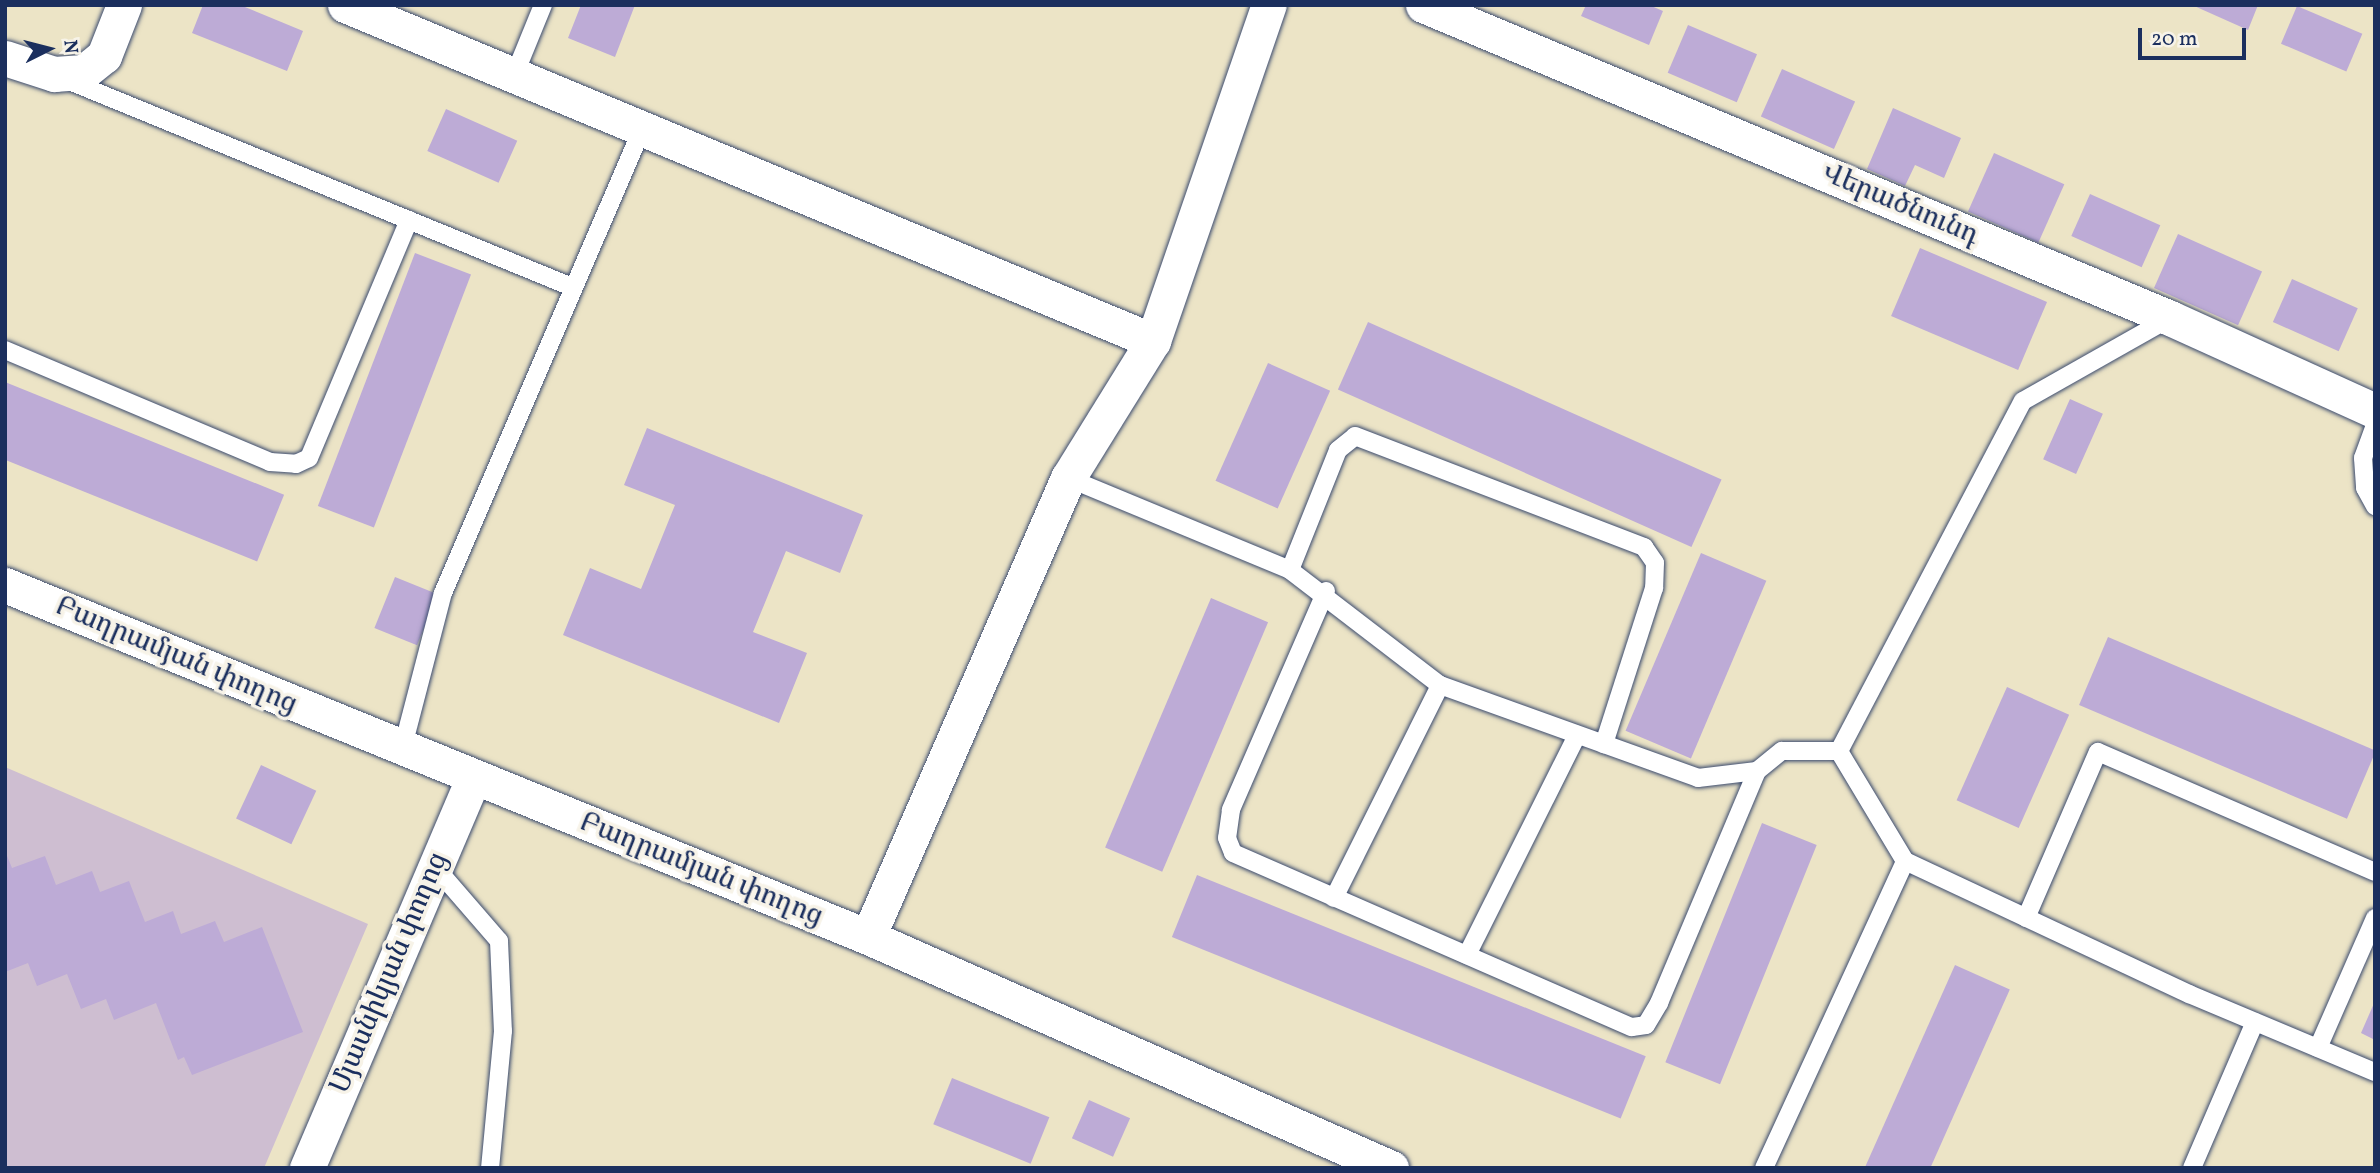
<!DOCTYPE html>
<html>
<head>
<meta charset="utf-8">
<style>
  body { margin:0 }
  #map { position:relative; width:2380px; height:1173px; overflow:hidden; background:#ece4c6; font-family:Vollkorn,"Noto Serif Armenian",serif }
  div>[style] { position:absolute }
  .industrial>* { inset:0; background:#cebed1 }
  .building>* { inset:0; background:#bdabd6; transform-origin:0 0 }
  .roads { filter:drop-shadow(0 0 2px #3a4a6e) drop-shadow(0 0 2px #3a4a6e) }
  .service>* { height:18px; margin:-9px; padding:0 9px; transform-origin:9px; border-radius:9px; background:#fff }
  .minor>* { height:35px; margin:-17.5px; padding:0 17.5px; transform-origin:17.5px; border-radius:17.5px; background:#fff }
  span { translate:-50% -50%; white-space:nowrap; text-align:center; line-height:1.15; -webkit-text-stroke:7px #f7f3e8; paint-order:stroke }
  .street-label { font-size:28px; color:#1b2f5e }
  .frame { position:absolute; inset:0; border:7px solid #1b2f5e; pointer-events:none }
  .north { position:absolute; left:14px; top:14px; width:70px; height:70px; -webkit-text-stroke:5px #f7f3e8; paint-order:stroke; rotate:84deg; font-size:19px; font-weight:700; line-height:28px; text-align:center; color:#1b2f5e }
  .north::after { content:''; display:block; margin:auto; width:24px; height:32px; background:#1b2f5e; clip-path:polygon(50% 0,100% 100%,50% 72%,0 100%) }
  .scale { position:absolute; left:2138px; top:28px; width:108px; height:32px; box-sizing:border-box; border:4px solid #1b2f5e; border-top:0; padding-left:9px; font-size:21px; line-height:24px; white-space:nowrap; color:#1b2f5e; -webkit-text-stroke:5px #f7f3e8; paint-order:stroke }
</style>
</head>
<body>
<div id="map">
  <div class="industrial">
    <i style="clip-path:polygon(5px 767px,368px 924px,264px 1168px,5px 1168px)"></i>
  </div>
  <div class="building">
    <i style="clip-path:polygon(203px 5px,240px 5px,303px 31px,287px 71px,192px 33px)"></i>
    <i style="clip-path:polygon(581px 5px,635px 5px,615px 57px,568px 38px)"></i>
    <i style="clip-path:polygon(1586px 5px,1649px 5px,1663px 11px,1649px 45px,1581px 16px)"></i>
    <i style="clip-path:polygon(2192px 5px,2258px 5px,2248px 30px)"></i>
    <i style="left:2297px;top:6px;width:71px;height:41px;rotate:23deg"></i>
    <i style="left:1688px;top:25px;width:75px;height:52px;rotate:23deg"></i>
    <i style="left:1782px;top:69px;width:80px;height:52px;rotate:24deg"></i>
    <i style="clip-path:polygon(1893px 108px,1961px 138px,1944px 178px,1915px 165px,1905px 186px,1867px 169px)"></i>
    <i style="left:446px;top:109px;width:78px;height:46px;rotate:24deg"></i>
    <i style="left:1994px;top:153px;width:77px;height:64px;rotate:24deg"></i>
    <i style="left:2090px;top:194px;width:77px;height:46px;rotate:24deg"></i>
    <i style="left:2178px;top:234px;width:92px;height:59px;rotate:24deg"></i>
    <i style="left:1920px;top:248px;width:138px;height:74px;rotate:23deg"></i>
    <i style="left:415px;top:253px;width:60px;height:271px;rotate:21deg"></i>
    <i style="left:2292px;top:279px;width:72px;height:47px;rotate:24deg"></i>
    <i style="left:1368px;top:322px;width:387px;height:74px;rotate:24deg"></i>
    <i style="left:1268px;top:363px;width:68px;height:129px;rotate:24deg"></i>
    <i style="left:5px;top:382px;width:301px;height:72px;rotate:22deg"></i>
    <i style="left:2070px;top:399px;width:36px;height:66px;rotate:24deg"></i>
    <i style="clip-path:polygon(647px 428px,863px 515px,840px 573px,786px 551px,753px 632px,807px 653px,779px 723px,563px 635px,590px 568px,641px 589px,675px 505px,624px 485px)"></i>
    <i style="left:1701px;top:553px;width:71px;height:193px;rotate:23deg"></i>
    <i style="left:395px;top:577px;width:46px;height:55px;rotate:22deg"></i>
    <i style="left:1211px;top:598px;width:62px;height:271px;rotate:23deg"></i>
    <i style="left:2108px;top:637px;width:291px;height:74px;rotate:23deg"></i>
    <i style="left:2007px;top:687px;width:68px;height:124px;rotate:24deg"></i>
    <i style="left:261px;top:765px;width:61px;height:59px;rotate:25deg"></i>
    <i style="left:1762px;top:823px;width:59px;height:258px;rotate:22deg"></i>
    <i style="clip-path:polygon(5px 851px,12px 868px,45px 856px,56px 885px,92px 871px,100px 892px,129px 881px,145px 922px,173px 911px,181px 934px,215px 921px,224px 942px,262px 927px,303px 1032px,192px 1075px,184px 1057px,178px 1060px,156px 1003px,114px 1020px,106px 999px,81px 1009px,67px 974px,37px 986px,28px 963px,5px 972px)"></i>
    <i style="left:1197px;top:875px;width:484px;height:67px;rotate:22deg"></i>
    <i style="left:1955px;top:965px;width:60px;height:221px;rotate:24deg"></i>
    <i style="clip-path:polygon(2375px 1001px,2375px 1040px,2361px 1033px)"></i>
    <i style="left:952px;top:1078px;width:105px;height:50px;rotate:22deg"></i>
    <i style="left:1089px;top:1100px;width:45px;height:42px;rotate:24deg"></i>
  </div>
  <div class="roads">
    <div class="service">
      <i style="left:514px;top:76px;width:77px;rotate:-67.8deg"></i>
      <i style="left:67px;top:80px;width:546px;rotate:22.29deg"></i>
      <i style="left:5px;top:350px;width:288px;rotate:22.9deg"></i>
      <i style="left:270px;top:462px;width:26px;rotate:4deg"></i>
      <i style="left:296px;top:464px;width:14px;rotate:-25deg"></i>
      <i style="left:309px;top:458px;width:258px;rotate:-67.2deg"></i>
      <i style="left:2375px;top:425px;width:35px;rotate:110deg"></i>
      <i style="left:2363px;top:458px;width:30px;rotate:86deg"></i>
      <i style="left:2365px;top:488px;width:21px;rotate:61deg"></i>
      <i style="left:1068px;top:478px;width:240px;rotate:22.5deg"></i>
      <i style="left:1290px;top:570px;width:189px;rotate:37.5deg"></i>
      <i style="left:1440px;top:685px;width:274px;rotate:19.8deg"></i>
      <i style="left:1698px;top:778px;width:59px;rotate:-6.8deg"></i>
      <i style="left:1757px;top:771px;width:32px;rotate:-39deg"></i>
      <i style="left:1782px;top:751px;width:57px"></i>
      <i style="left:1290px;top:570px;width:129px;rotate:-68.2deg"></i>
      <i style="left:1338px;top:450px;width:22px;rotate:-39deg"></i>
      <i style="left:1355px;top:436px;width:310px;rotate:21deg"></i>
      <i style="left:1644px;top:547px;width:19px;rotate:55deg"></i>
      <i style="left:1655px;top:563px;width:25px;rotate:92deg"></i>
      <i style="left:1654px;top:588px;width:164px;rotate:107.8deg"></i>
      <i style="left:1326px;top:591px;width:239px;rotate:113.5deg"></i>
      <i style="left:1231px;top:810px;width:28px;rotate:98deg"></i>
      <i style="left:1227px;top:838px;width:16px;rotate:68deg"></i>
      <i style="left:1233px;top:853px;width:435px;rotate:23.6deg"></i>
      <i style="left:1632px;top:1027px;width:14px;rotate:-8deg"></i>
      <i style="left:1646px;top:1025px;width:26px;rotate:-59deg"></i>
      <i style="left:1659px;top:1003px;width:252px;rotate:-67.1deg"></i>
      <i style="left:402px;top:750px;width:162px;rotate:-75.4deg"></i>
      <i style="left:443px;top:593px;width:505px;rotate:-66.79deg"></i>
      <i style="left:1905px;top:861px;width:314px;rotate:25.1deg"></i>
      <i style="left:2189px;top:994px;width:202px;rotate:22.8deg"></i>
      <i style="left:435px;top:867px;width:98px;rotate:49.1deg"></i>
      <i style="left:499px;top:941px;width:90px;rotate:87.5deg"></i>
      <i style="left:503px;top:1031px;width:138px;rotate:95.4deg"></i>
      <i style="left:1334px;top:898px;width:238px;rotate:-63.5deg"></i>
      <i style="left:2026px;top:918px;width:181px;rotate:-66.6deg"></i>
      <i style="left:2098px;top:752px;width:302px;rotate:23.4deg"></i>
      <i style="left:1467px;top:955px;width:246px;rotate:-63.4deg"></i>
      <i style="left:2318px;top:1048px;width:142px;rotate:-66.3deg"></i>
      <i style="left:1764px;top:1168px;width:338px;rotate:-65.3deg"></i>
      <i style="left:1905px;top:861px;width:128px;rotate:-121deg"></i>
      <i style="left:1839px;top:751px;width:395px;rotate:-62.3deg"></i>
      <i style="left:2023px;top:401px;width:169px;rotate:-29.5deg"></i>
      <i style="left:2192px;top:1168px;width:159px;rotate:-66.7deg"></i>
    </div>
    <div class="minor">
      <i style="left:345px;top:5px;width:875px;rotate:22.58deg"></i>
      <i style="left:1423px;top:5px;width:810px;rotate:22.73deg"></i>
      <i style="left:2170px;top:318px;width:225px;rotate:24.4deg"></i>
      <i style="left:5px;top:58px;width:52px;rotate:18.1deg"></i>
      <i style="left:54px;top:74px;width:30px;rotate:-4deg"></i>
      <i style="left:84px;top:72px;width:26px;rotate:-39deg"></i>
      <i style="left:104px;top:56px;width:55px;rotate:-68.6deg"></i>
      <i style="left:5px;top:585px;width:932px;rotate:22.19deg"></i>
      <i style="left:868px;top:937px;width:572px;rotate:23.83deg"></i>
      <i style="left:868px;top:937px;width:501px;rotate:-66.46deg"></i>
      <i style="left:1068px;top:478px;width:161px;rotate:-58.2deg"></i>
      <i style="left:1153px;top:341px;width:355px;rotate:-71deg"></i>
      <i style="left:307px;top:1168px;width:424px;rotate:-66.9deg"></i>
    </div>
  </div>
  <div class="street-label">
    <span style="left:1900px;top:205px;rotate:23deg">Վերածնունդ</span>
    <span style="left:176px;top:656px;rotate:23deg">Բաղրամյան փողոց</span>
    <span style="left:701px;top:870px;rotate:22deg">Բաղրամյան փողոց</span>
    <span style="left:390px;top:973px;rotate:-67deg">Մյասնիկյան փողոց</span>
  </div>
  <div class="frame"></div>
  <div class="north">N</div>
  <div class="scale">20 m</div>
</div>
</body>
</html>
